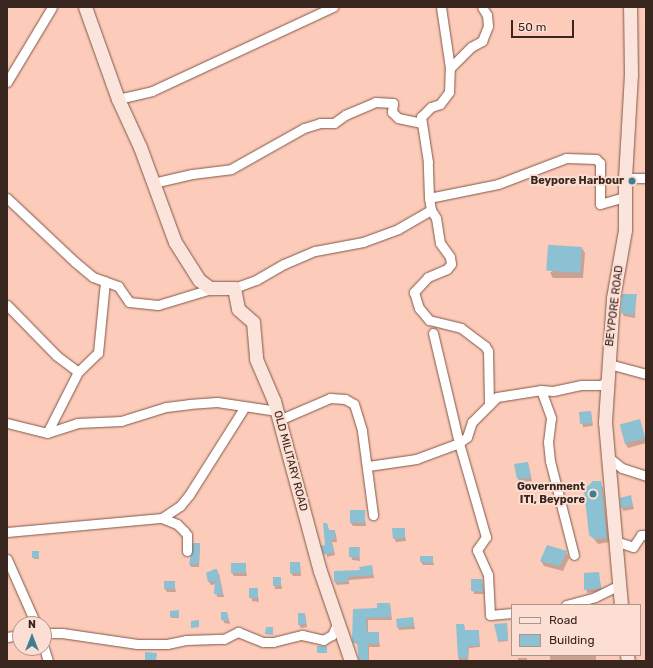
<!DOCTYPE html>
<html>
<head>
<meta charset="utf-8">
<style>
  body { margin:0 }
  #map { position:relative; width:653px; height:668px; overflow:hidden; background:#fccbb9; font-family:Rubik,sans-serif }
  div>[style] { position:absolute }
  .shadow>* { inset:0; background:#0003; transform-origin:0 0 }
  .building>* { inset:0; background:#8bc1d3; transform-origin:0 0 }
  .roads { filter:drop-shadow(0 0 1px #815747) drop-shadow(0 0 1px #815747) }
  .street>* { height:9px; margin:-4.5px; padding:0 4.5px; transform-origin:4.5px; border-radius:4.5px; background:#fff }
  .secondary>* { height:13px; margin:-6.5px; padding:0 6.5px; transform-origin:6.5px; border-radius:6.5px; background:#fae4dc }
  .dots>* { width:11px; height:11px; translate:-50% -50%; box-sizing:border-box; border:2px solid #fcded3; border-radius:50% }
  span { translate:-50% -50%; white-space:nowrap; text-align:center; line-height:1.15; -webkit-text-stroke:4px #fcded3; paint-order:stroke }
  .poi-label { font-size:11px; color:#38261f; font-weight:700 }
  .right { translate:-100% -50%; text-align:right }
  .street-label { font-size:11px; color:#38261f }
  .frame { position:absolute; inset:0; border:8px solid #38261f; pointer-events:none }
  .legend { position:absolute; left:511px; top:604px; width:130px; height:52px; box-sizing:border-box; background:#fcded3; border:1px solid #ae948b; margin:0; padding:5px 7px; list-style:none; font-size:12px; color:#38261f }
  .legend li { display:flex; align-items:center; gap:8px; height:20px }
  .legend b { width:20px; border:1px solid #ae948b }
  .north { position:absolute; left:12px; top:616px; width:40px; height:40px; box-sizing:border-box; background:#fcded3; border:1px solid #ae948b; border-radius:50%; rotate:0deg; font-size:11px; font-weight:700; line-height:16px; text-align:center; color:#38261f }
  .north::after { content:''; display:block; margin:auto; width:14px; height:18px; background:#3f7f93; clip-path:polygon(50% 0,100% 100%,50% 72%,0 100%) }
  .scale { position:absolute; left:511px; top:20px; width:63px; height:18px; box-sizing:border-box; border:2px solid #38261f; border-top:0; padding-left:5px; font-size:12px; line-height:14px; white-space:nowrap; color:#38261f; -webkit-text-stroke:3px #fcded3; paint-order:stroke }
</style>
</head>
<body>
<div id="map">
  <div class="shadow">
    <i style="clip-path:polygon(582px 248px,585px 253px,583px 278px,553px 278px,550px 273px)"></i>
    <i style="clip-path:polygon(636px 295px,635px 318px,624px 316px,622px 313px)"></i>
    <i style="left:591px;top:412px;width:14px;height:10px;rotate:82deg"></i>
    <i style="clip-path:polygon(640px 420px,646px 443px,628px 448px,625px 443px)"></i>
    <i style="clip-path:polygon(528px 463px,532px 481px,520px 482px,518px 479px)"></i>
    <i style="clip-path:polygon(600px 482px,603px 488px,609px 542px,598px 544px,590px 534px)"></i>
    <i style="clip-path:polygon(630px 496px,634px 509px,623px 511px,621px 498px)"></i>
    <i style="clip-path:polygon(364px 511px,366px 526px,353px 526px,351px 523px)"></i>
    <i style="clip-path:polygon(327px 524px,329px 531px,334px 531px,336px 534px,337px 542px,332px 542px,335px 555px,327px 557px)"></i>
    <i style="clip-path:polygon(404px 529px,406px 541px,396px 542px,394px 538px)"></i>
    <i style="clip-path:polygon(200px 544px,199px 567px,191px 567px,190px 564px)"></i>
    <i style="clip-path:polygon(350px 548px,359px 548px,360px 561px,352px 560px)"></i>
    <i style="clip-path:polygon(33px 552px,39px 552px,39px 559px,34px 559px)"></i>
    <i style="clip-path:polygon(566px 552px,569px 558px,563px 571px,544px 566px,541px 561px)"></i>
    <i style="clip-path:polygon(432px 557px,434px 565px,423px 565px,421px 562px)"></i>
    <i style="clip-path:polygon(300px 563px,301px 576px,293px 576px,291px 573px)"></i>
    <i style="clip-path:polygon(245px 564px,247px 576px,234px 576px,232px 573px)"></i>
    <i style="clip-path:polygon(372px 567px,374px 578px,349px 580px,349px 584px,337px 585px,335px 582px)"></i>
    <i style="clip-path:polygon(217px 571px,219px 574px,224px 597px,217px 597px,216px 584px,211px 585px,209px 582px,207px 574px)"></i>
    <i style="clip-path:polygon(598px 573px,602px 591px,587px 593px,585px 574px)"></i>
    <i style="clip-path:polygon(274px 578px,280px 578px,282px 589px,275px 589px)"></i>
    <i style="clip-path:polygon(472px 580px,482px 580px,484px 594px,474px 594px)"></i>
    <i style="clip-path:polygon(174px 582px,176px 592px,167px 592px,165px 589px)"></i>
    <i style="clip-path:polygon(250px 589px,257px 589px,259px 602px,252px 601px)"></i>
    <i style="clip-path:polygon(390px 604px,392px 620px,368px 620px,368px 633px,378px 633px,380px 647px,369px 647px,369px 661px,360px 661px,358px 645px,354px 642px,354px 610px,378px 609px)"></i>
    <i style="clip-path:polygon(179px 613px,179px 618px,172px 618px,171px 617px)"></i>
    <i style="clip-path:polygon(222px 613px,227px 613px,230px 624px,224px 623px)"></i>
    <i style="clip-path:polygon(305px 614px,307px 627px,301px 628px,299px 624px)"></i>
    <i style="clip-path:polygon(413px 618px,415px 629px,399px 630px,398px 627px)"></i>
    <i style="clip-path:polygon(457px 625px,464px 625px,465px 631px,479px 633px,480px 647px,469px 648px,468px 661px,459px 661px)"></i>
    <i style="clip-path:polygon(507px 625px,508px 641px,499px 642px,498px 641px)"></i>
    <i style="left:550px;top:655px;width:46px;height:6px"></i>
    <i style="left:518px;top:658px;width:9px;height:3px"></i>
  </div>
  <div class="building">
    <i style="left:582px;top:247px;width:26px;height:34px;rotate:94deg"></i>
    <i style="clip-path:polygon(622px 294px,637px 294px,634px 315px,621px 313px)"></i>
    <i style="left:591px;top:411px;width:12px;height:12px;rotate:85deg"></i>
    <i style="left:640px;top:419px;width:20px;height:21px;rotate:75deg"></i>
    <i style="clip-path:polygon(528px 462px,531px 478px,517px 479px,514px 464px)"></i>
    <i style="clip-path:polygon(593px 481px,601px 481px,607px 538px,594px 539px,589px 535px,584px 490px)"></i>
    <i style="clip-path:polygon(631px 495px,633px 506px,621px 508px,620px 498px)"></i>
    <i style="left:350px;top:510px;width:15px;height:13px"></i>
    <i style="clip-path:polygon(323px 523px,327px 523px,329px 530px,335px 530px,335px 539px,331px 539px,334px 552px,324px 555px,321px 546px,325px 545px)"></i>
    <i style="clip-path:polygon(392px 528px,405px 528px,405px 538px,393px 539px)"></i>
    <i style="clip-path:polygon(193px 543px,200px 543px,199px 564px,189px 565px)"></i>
    <i style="clip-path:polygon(547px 545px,567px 551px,560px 566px,540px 561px)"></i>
    <i style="clip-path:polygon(349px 547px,360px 547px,359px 558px,349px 557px)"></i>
    <i style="left:32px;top:551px;width:7px;height:7px"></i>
    <i style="clip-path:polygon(420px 556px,433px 556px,433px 563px,420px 562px)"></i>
    <i style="left:290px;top:562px;width:10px;height:11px"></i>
    <i style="left:246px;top:563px;width:10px;height:15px;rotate:90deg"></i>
    <i style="clip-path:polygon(372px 565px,373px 575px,348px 577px,348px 582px,334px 582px,334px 571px,360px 570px,359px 567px)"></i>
    <i style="clip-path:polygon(215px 569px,217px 569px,223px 595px,214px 594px,215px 581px,208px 582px,206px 573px)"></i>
    <i style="clip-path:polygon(599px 572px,601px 588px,584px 590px,584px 573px)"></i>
    <i style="left:273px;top:577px;width:8px;height:9px"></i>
    <i style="clip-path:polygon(471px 579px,482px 579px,483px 592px,471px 591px)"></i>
    <i style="left:164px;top:581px;width:11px;height:8px"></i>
    <i style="left:249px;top:588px;width:9px;height:10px"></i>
    <i style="clip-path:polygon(377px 603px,390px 603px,391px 617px,366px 618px,367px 632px,379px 632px,379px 644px,368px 644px,368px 661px,359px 661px,357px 642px,353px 643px,352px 640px,353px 609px,377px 608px)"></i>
    <i style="clip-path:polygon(179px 610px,179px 617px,170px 617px,170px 611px)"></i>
    <i style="clip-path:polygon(221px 612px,227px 612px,229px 621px,221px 620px)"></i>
    <i style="clip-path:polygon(298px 613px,305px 613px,306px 624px,298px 625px)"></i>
    <i style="left:413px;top:617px;width:9px;height:17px;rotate:84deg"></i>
    <i style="clip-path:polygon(199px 620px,199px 627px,191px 628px,191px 621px)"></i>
    <i style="clip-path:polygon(507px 623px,508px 640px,498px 641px,494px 624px)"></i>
    <i style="clip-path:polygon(456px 624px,464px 624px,465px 630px,479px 630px,479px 646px,468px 646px,468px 658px,458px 658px)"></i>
    <i style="clip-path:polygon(266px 627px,273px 627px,273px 635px,265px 634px)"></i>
    <i style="left:317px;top:646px;width:10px;height:7px"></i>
    <i style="clip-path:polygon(145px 652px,157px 653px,156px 661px,145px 661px)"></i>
  </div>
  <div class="roads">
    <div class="street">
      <i style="left:450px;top:68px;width:30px;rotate:-45deg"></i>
      <i style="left:471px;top:47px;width:13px;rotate:-29deg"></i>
      <i style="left:482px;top:41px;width:16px;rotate:-68deg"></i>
      <i style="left:488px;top:26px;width:11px;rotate:-95deg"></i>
      <i style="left:487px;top:15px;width:9px;rotate:-122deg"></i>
      <i style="left:7px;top:82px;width:87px;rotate:-59deg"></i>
      <i style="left:118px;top:99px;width:35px;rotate:-13deg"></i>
      <i style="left:152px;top:91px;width:200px;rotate:-24.9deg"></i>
      <i style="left:625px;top:178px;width:21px"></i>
      <i style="left:153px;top:183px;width:40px;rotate:-13deg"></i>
      <i style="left:192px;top:174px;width:39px;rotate:-7deg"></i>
      <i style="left:231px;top:169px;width:84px;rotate:-29.3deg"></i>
      <i style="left:304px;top:128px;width:17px;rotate:-17deg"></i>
      <i style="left:320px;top:123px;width:14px"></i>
      <i style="left:334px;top:123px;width:14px;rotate:-36deg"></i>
      <i style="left:345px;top:115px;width:33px;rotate:-23deg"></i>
      <i style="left:375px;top:102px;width:18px;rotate:3deg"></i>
      <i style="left:393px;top:103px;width:9px;rotate:96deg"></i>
      <i style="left:392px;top:112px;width:8px;rotate:45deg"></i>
      <i style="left:398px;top:118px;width:24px;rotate:12deg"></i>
      <i style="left:7px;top:198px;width:93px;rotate:43.3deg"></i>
      <i style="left:75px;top:262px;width:23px;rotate:40deg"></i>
      <i style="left:93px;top:277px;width:27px;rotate:20deg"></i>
      <i style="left:118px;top:286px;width:19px;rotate:55deg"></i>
      <i style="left:129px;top:302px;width:29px;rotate:6deg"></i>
      <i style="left:158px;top:305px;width:59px;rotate:-16.9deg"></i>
      <i style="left:429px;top:198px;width:36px;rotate:-92deg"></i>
      <i style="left:428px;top:162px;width:46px;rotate:-98.8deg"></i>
      <i style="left:421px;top:117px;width:14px;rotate:-45deg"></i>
      <i style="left:431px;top:107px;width:9px;rotate:-18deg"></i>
      <i style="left:440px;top:104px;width:15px;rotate:-53deg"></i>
      <i style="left:449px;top:92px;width:24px;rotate:-88deg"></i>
      <i style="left:450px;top:68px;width:62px;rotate:-98.4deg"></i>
      <i style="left:431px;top:210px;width:9px;rotate:58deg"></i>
      <i style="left:436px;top:218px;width:25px;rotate:81deg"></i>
      <i style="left:440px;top:243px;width:17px;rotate:54deg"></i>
      <i style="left:450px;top:257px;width:7px;rotate:82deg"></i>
      <i style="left:451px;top:264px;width:6px;rotate:129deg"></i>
      <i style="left:447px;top:269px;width:21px;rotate:157deg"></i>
      <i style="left:428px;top:277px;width:21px;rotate:133deg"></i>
      <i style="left:414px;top:292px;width:17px;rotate:73deg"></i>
      <i style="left:419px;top:308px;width:16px;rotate:50deg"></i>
      <i style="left:429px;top:320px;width:33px;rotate:14deg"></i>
      <i style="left:461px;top:328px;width:30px;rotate:37deg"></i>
      <i style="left:485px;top:346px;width:6px;rotate:59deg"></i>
      <i style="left:488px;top:351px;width:54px;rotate:88.9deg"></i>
      <i style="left:234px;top:288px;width:23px;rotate:-20deg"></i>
      <i style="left:256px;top:280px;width:32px;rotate:-30deg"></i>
      <i style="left:284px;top:264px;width:34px;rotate:-23deg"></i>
      <i style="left:315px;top:251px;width:49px;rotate:-10.6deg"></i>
      <i style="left:363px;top:242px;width:37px;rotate:-20deg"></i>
      <i style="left:398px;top:229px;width:38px;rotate:-30deg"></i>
      <i style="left:431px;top:210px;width:12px;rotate:-99deg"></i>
      <i style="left:429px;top:198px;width:70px;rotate:-11.5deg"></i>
      <i style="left:498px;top:184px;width:73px;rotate:-20.9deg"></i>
      <i style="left:566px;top:158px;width:30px;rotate:2deg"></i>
      <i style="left:596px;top:159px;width:6px;rotate:45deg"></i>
      <i style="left:600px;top:163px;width:41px;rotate:90deg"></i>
      <i style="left:600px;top:204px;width:26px;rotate:-16deg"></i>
      <i style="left:7px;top:305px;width:71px;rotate:45.6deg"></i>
      <i style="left:57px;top:356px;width:26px;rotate:37deg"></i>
      <i style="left:433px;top:333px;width:113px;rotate:76.7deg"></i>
      <i style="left:459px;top:443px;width:98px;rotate:74deg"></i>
      <i style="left:486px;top:537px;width:16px;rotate:125deg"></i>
      <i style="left:477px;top:550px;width:27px;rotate:66deg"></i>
      <i style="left:488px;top:575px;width:40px;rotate:87.1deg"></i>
      <i style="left:490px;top:615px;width:22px;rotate:-5deg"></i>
      <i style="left:609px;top:364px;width:38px;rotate:15deg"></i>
      <i style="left:541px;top:390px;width:30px;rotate:70deg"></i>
      <i style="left:551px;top:418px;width:24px;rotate:97deg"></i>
      <i style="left:548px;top:442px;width:19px;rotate:84deg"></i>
      <i style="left:550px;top:461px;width:97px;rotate:75.7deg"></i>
      <i style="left:279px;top:420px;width:56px;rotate:-23.3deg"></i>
      <i style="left:330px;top:398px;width:15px;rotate:4deg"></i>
      <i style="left:345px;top:399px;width:10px;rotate:29deg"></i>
      <i style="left:354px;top:404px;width:28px;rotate:73deg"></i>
      <i style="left:362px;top:431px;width:85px;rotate:82.5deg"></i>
      <i style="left:7px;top:423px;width:41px;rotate:14deg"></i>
      <i style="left:47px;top:433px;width:68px;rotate:-63.1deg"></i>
      <i style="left:78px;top:372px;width:28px;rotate:-44deg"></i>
      <i style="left:98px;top:353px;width:72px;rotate:-84.4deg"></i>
      <i style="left:47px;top:433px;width:32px;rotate:-18deg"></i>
      <i style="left:77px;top:423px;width:44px;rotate:-2.6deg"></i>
      <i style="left:121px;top:421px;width:47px;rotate:-17.3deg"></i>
      <i style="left:166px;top:407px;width:23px;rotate:-7deg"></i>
      <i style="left:189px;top:404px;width:28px;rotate:-4deg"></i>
      <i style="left:217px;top:402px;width:61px;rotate:8.5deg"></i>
      <i style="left:607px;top:456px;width:19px;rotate:39deg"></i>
      <i style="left:622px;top:468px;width:25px;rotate:18deg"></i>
      <i style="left:368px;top:466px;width:49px;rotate:-8.3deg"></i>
      <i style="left:416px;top:459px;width:46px;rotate:-20.4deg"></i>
      <i style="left:459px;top:443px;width:10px;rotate:-37deg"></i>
      <i style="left:467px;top:437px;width:16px;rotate:-72deg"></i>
      <i style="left:472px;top:422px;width:35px;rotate:-45deg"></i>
      <i style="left:497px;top:397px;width:45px;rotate:-9deg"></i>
      <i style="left:541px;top:390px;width:12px;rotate:5deg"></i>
      <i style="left:553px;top:391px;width:29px;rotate:-12deg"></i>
      <i style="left:581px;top:385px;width:20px"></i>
      <i style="left:601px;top:385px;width:7px;rotate:-34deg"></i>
      <i style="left:607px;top:381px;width:4px;rotate:-90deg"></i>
      <i style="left:162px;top:518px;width:22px;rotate:-34deg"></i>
      <i style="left:180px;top:506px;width:14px;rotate:-51deg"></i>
      <i style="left:189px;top:495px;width:103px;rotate:-57.7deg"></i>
      <i style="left:7px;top:532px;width:156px;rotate:-5.2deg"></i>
      <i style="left:162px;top:518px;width:16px;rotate:22deg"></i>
      <i style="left:177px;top:524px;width:10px;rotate:45deg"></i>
      <i style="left:184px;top:531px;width:5px;rotate:53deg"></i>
      <i style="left:187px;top:535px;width:16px;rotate:90deg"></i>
      <i style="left:615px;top:541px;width:19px;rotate:18deg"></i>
      <i style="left:633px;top:547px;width:14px;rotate:-56deg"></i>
      <i style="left:641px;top:535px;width:5px"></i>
      <i style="left:7px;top:559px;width:71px;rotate:66deg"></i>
      <i style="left:566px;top:605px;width:30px;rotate:-15deg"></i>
      <i style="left:595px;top:597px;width:25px;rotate:-26deg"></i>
      <i style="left:44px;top:633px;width:18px"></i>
      <i style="left:62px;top:633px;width:76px;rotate:8.3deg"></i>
      <i style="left:137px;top:644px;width:30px"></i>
      <i style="left:167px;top:644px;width:19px;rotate:-12deg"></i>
      <i style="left:186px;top:640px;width:38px;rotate:-2deg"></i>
      <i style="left:224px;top:639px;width:16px;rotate:-27deg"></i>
      <i style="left:238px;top:632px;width:27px;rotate:22deg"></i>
      <i style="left:263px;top:642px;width:10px"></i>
      <i style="left:273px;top:642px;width:30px;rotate:-14deg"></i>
      <i style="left:302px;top:635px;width:22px;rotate:13deg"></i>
      <i style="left:323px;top:640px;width:10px;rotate:-29deg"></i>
      <i style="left:332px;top:635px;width:14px;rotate:-65deg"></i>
      <i style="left:7px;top:637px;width:13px;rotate:-9deg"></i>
      <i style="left:44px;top:648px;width:14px;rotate:73deg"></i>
    </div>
    <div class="secondary">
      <i style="left:85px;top:7px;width:98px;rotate:70.3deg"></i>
      <i style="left:118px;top:99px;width:53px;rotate:65.4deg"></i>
      <i style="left:140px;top:147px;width:101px;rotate:69.8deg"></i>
      <i style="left:175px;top:242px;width:45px;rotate:57.7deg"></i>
      <i style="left:199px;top:280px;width:14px;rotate:36deg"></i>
      <i style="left:210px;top:288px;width:24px"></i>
      <i style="left:234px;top:288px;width:21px;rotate:79deg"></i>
      <i style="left:238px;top:309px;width:20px;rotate:41deg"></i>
      <i style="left:253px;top:322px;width:37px;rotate:85deg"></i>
      <i style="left:256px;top:359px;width:46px;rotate:66.8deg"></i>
      <i style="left:274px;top:401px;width:176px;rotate:74.9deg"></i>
      <i style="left:320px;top:571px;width:95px;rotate:71deg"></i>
      <i style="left:621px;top:605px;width:184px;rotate:-95deg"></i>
      <i style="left:605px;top:422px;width:124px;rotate:-86.3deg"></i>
      <i style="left:613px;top:298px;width:69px;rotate:-80deg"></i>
      <i style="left:625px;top:230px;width:52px;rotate:-90deg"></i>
      <i style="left:625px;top:178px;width:103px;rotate:-86.7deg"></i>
      <i style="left:631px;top:75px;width:68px;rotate:-90.8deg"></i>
      <i style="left:627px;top:655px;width:6px;rotate:81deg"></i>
    </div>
  </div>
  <div class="dots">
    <i style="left:632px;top:181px;background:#3f7f93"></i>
    <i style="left:593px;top:494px;background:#3f7f93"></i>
  </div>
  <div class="poi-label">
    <span class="right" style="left:624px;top:181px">Beypore Harbour</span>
    <span class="right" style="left:585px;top:494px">Government<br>ITI, Beypore</span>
  </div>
  <div class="street-label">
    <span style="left:615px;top:306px;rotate:-83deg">BEYPORE ROAD</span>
    <span style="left:290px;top:461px;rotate:75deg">OLD MILITARY ROAD</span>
  </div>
  <div class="frame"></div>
  <ul class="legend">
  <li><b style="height:5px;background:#fae4dc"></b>Road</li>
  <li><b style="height:11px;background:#8bc1d3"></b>Building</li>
  </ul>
  <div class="north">N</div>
  <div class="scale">50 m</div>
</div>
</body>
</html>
